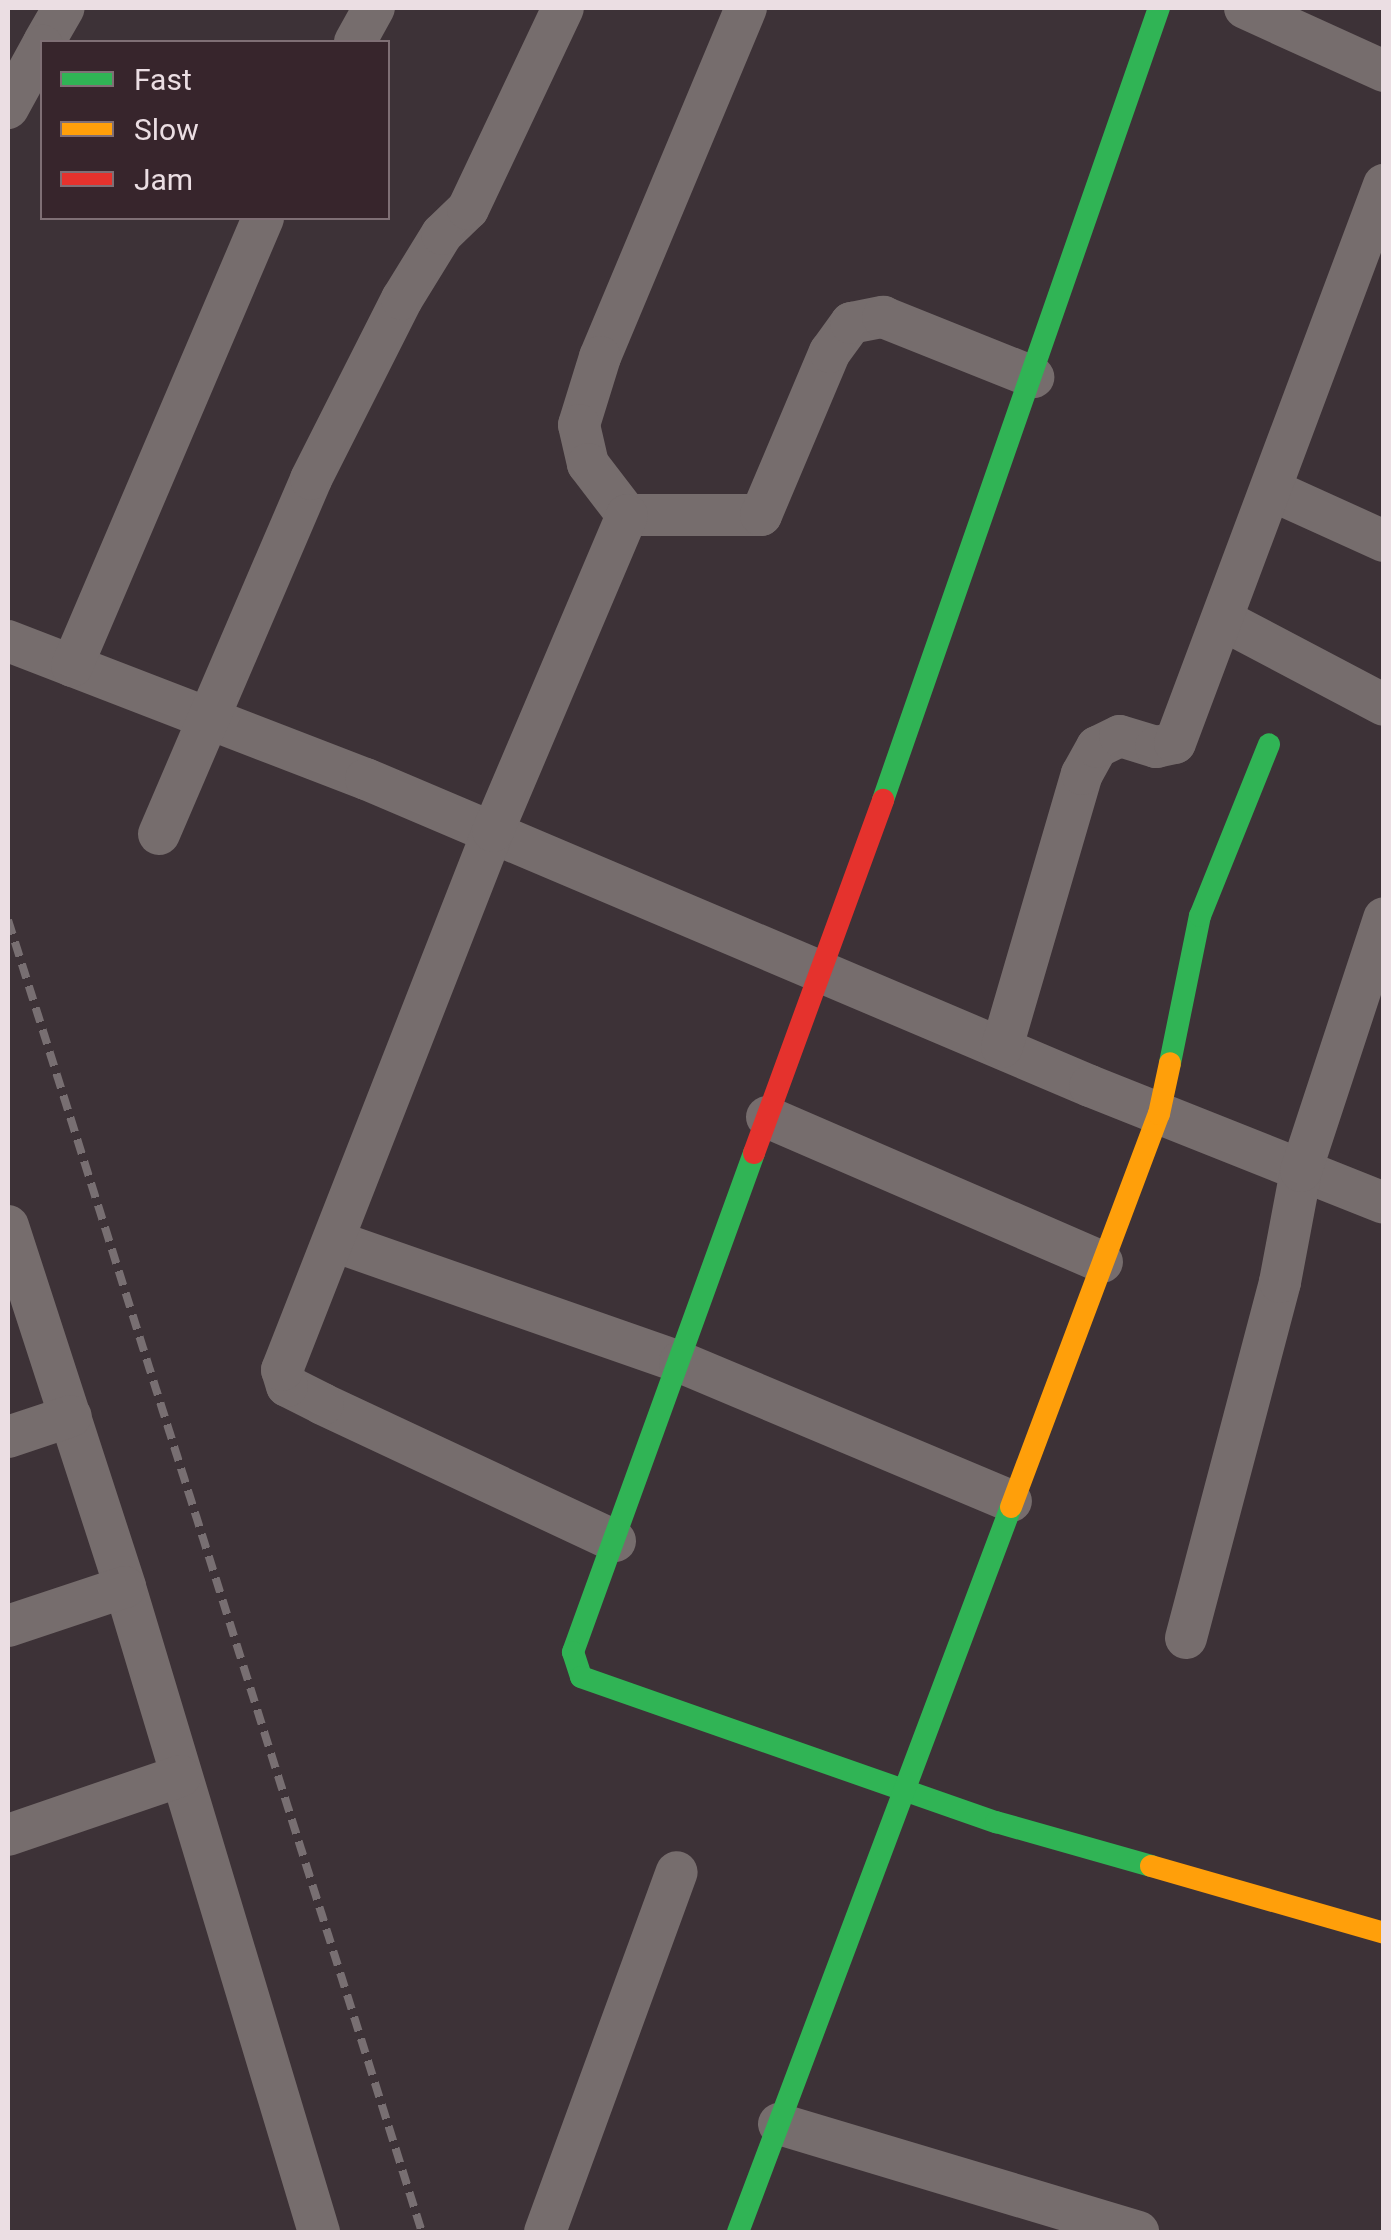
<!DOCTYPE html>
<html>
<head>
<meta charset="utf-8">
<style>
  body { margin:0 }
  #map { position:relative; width:1391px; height:2240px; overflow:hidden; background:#3d3237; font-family:Roboto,sans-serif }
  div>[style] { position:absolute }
  .street>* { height:42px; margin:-21px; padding:0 21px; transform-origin:21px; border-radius:21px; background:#766d6d }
  .fast>* { height:22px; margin:-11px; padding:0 11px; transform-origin:11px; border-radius:11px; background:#30b455 }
  .slow>* { height:22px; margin:-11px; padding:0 11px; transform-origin:11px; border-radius:11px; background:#ff9f0a }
  .jam>* { height:22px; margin:-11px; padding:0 11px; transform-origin:11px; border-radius:11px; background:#e5322d }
  .rail>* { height:8px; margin-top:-4px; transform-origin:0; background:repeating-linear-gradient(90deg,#786f72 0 15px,transparent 0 23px) }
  span { translate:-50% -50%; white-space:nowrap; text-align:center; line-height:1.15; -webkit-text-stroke:9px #37252c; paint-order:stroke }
  .frame { position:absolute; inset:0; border:10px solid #ebdee3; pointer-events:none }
  .legend { position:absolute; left:40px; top:40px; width:350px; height:180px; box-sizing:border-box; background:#37252c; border:2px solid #7f6f75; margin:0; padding:12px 18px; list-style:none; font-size:30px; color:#ebdee3 }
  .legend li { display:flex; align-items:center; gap:20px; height:50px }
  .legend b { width:50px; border:2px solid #7f6f75 }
</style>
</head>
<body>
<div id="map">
  <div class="street">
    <i style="left:746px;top:8px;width:378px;rotate:112.7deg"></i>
    <i style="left:600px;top:357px;width:71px;rotate:107.2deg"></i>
    <i style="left:579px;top:425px;width:40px;rotate:77deg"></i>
    <i style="left:588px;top:464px;width:64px;rotate:52.6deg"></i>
    <i style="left:627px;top:515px;width:134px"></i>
    <i style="left:761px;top:515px;width:177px;rotate:-67.1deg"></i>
    <i style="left:830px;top:352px;width:36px;rotate:-54deg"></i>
    <i style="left:851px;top:323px;width:33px;rotate:-11deg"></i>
    <i style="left:883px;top:317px;width:162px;rotate:21.8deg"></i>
    <i style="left:1245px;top:8px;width:153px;rotate:24.4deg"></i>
    <i style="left:44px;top:42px;width:39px;rotate:-60deg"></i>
    <i style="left:355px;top:42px;width:39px;rotate:-61deg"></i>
    <i style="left:8px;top:108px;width:71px;rotate:-61.3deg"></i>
    <i style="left:1271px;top:490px;width:124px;rotate:24.3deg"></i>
    <i style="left:1223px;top:620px;width:182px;rotate:27.8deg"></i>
    <i style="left:8px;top:641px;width:384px;rotate:21.1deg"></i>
    <i style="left:366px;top:779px;width:786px;rotate:22.98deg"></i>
    <i style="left:1090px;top:1086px;width:316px;rotate:21.7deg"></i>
    <i style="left:72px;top:666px;width:487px;rotate:-66.9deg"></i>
    <i style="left:159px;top:834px;width:386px;rotate:-66.8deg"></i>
    <i style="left:311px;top:479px;width:202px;rotate:-63.2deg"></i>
    <i style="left:402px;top:299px;width:76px;rotate:-58.4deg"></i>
    <i style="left:442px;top:234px;width:36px;rotate:-44deg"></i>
    <i style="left:468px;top:209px;width:222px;rotate:-64.7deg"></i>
    <i style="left:1002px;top:1047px;width:284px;rotate:-73.7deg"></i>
    <i style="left:1082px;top:774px;width:31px;rotate:-61deg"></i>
    <i style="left:1097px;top:747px;width:25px;rotate:-26deg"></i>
    <i style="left:1120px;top:736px;width:38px;rotate:17deg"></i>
    <i style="left:1156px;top:747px;width:19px;rotate:-12deg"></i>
    <i style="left:1175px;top:743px;width:596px;rotate:-69.47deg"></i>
    <i style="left:767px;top:1117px;width:365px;rotate:23.4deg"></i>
    <i style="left:8px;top:1226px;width:379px;rotate:72deg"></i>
    <i style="left:125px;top:1587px;width:674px;rotate:73.26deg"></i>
    <i style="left:334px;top:1241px;width:367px;rotate:19.3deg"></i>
    <i style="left:680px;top:1362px;width:359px;rotate:22.8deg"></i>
    <i style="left:8px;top:1437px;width:66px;rotate:-18.4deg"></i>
    <i style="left:615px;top:1541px;width:323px;rotate:-154.9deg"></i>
    <i style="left:323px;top:1404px;width:40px;rotate:-153.4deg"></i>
    <i style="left:287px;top:1386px;width:17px;rotate:-107deg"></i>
    <i style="left:282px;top:1370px;width:579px;rotate:-68.62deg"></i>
    <i style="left:493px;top:831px;width:343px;rotate:-67deg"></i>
    <i style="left:8px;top:1626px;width:123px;rotate:-18.4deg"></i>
    <i style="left:1186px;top:1638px;width:368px;rotate:-75.2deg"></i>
    <i style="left:1280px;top:1282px;width:113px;rotate:-79.3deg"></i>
    <i style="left:1301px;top:1171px;width:266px;rotate:-71.8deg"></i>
    <i style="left:8px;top:1835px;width:182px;rotate:-18.9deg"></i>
    <i style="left:779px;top:2124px;width:375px;rotate:16.7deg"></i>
    <i style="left:545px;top:2232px;width:383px;rotate:-69.9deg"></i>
  </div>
  <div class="fast">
    <i style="left:883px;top:800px;width:839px;rotate:-70.79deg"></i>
    <i style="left:1170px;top:1063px;width:150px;rotate:-78.5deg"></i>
    <i style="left:1200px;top:916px;width:185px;rotate:-68.1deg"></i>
    <i style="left:754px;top:1153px;width:531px;rotate:109.94deg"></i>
    <i style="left:573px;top:1652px;width:26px;rotate:72deg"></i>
    <i style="left:581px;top:1677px;width:440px;rotate:19.3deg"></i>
    <i style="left:996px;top:1822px;width:161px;rotate:15.8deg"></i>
    <i style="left:738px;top:2232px;width:775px;rotate:-69.37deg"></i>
  </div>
  <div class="slow">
    <i style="left:1011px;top:1507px;width:420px;rotate:-69.4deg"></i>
    <i style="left:1159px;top:1114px;width:52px;rotate:-77.8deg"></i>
    <i style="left:1151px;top:1866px;width:242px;rotate:16deg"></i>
  </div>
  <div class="jam">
    <i style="left:754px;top:1153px;width:376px;rotate:-69.9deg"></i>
  </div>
  <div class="rail">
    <i style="left:8px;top:920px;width:1376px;rotate:72.49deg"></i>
  </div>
  <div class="frame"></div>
  <ul class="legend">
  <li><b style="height:12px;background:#30b455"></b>Fast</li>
  <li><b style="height:12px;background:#ff9f0a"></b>Slow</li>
  <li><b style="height:12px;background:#e5322d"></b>Jam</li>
  </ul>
</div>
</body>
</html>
